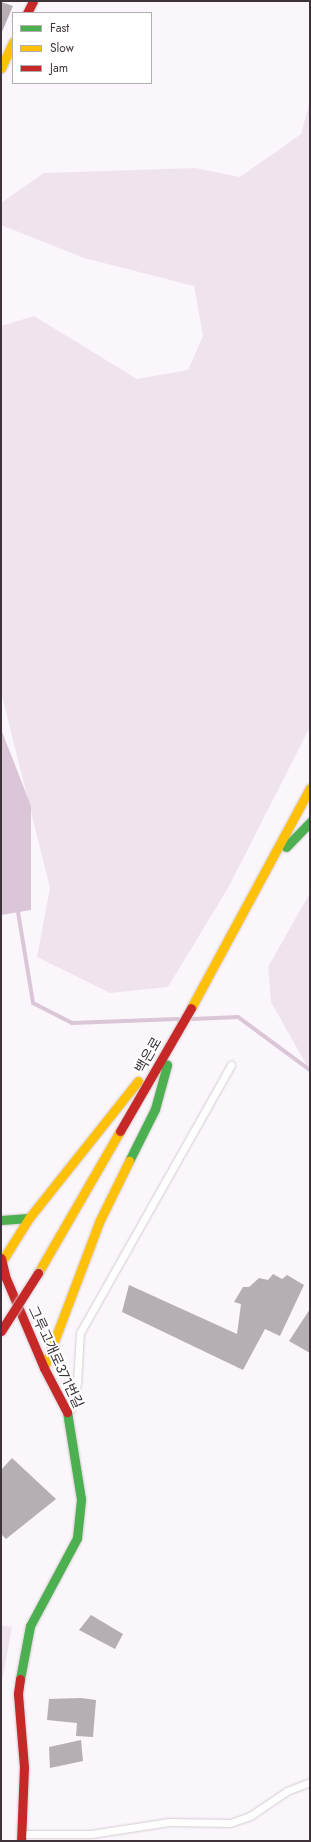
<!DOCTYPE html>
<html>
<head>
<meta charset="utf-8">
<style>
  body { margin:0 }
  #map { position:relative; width:311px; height:1842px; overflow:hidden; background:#fbf6fb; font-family:Jost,"Noto Sans KR",sans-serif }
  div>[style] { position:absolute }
  .green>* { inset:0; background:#efe4ed }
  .water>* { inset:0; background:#dac6d6 }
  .stream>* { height:4px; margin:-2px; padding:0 2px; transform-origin:2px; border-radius:2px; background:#dac6d6 }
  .building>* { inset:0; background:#b6aeb5 }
  .roads { filter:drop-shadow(0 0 1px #d3ccd2) drop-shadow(0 0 1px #d3ccd2) }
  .lane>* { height:7px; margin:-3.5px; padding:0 3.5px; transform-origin:3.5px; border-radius:3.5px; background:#fefefe }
  .fast>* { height:9px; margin:-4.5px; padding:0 4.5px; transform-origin:4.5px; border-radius:4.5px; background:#4caf50 }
  .slow>* { height:9px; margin:-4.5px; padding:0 4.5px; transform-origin:4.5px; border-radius:4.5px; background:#ffc107 }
  .jam>* { height:9px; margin:-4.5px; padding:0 4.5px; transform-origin:4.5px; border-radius:4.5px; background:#c62828 }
  .bridges { filter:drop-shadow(0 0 1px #d3ccd2) drop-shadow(0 0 1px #d3ccd2) }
  .jam-bridge>* { height:9px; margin:-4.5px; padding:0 4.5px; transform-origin:4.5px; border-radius:4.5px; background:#c62828 }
  span { translate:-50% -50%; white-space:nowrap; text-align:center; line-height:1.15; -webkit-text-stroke:4px #fff; paint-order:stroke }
  .street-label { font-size:14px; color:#3e333b }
  .frame { position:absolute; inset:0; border:2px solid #3e333b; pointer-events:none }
  .legend { position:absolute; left:12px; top:12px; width:140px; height:72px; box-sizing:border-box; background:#fff; border:1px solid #b2adb1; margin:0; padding:5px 7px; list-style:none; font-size:12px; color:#3e333b }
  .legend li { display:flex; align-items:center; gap:8px; height:20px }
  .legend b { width:20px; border:1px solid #b2adb1 }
</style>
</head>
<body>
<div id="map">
  <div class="green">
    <i style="clip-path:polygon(310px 101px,310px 727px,228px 888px,168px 987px,110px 993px,37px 957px,50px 888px,1px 692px,1px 326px,34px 316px,137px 379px,188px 370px,203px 336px,194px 286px,84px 258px,1px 225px,1px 203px,44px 173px,195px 168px,240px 177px,301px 134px)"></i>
    <i style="clip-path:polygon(310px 893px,310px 1071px,271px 1002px,268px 967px)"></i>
    <i style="clip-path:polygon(1px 1625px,12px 1627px,1px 1687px)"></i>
  </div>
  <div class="water">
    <i style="clip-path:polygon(1px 729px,31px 806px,31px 910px,1px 915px)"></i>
  </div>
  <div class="stream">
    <i style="left:18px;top:912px;width:92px;rotate:80.6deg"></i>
    <i style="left:33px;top:1003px;width:44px;rotate:27.1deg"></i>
    <i style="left:72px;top:1023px;width:106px;rotate:-2.2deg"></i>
    <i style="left:193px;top:1019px;width:45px;rotate:-2.5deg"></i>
    <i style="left:238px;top:1017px;width:89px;rotate:36.4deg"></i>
  </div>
  <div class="building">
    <i style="clip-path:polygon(1px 2px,13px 6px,1px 34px)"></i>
    <i style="clip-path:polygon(273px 1274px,282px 1279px,287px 1275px,304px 1285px,280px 1336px,265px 1329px,243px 1370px,122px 1312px,129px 1285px,237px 1334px,241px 1304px,234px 1302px,243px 1287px,249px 1287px,259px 1278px,268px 1280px)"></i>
    <i style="clip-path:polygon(310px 1309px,310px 1353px,289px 1341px)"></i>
    <i style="clip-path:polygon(12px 1458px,56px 1499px,6px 1539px,1px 1534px,1px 1470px)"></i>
    <i style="clip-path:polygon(91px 1615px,123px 1634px,115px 1649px,79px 1630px)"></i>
    <i style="clip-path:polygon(81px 1698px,96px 1700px,93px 1737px,76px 1736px,77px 1723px,47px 1720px,49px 1699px)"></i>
    <i style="clip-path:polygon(81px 1740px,83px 1761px,50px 1768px,49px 1747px)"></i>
  </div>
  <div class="roads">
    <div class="lane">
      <i style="left:71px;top:1409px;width:28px;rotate:-77deg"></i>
      <i style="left:77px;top:1382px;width:49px;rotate:-86.5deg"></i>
      <i style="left:80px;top:1333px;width:308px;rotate:-60.6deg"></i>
      <i style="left:22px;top:1834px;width:69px"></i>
      <i style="left:91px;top:1834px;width:79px;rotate:-8.7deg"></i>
      <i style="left:169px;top:1822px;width:61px;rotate:0.9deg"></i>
      <i style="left:230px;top:1823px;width:21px;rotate:-19deg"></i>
      <i style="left:250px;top:1816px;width:45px;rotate:-34deg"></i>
      <i style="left:287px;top:1791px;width:25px;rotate:-21deg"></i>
    </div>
    <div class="fast">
      <i style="left:286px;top:847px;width:35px;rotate:-46deg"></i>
      <i style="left:129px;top:1161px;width:58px;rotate:-63.4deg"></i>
      <i style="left:155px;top:1109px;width:46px;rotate:-74.7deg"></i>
      <i style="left:1px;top:1220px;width:28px;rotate:-4deg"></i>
      <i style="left:20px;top:1679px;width:54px;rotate:-79.3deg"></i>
      <i style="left:30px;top:1626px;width:100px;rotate:-61.9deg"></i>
      <i style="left:77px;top:1538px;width:39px;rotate:-84deg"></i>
      <i style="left:81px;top:1499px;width:88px;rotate:-99.1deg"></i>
    </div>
    <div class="slow">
      <i style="left:1px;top:68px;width:29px;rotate:-65deg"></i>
      <i style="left:191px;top:1008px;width:250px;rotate:-61.6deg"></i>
      <i style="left:2px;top:1261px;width:51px;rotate:-57.9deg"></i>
      <i style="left:29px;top:1218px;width:175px;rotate:-51.5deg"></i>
      <i style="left:38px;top:1273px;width:164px;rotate:-60deg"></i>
      <i style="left:44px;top:1368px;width:158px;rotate:-69.3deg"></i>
      <i style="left:100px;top:1220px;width:66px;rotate:-63.8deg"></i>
    </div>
    <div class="jam">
      <i style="left:27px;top:13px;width:13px;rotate:-63deg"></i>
      <i style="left:120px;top:1131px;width:142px;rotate:-60deg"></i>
      <i style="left:1px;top:1258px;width:18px;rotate:77deg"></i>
      <i style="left:5px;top:1276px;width:100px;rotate:67deg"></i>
      <i style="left:44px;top:1368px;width:50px;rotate:62.4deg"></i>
      <i style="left:20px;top:1679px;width:15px;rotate:98deg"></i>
      <i style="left:18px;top:1694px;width:73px;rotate:85.3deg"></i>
      <i style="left:24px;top:1767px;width:74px;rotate:92.3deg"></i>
    </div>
  </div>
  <div class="bridges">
    <div class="jam-bridge">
      <i style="left:1px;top:1331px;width:69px;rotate:-57.5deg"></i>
    </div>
  </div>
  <div class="street-label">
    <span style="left:148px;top:1055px;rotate:-60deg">백은로</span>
    <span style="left:56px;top:1357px;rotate:65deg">그루고개로371번길</span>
  </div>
  <div class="frame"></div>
  <ul class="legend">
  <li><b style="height:5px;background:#4caf50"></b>Fast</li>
  <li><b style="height:5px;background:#ffc107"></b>Slow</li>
  <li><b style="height:5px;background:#c62828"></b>Jam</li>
  </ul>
</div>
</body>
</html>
